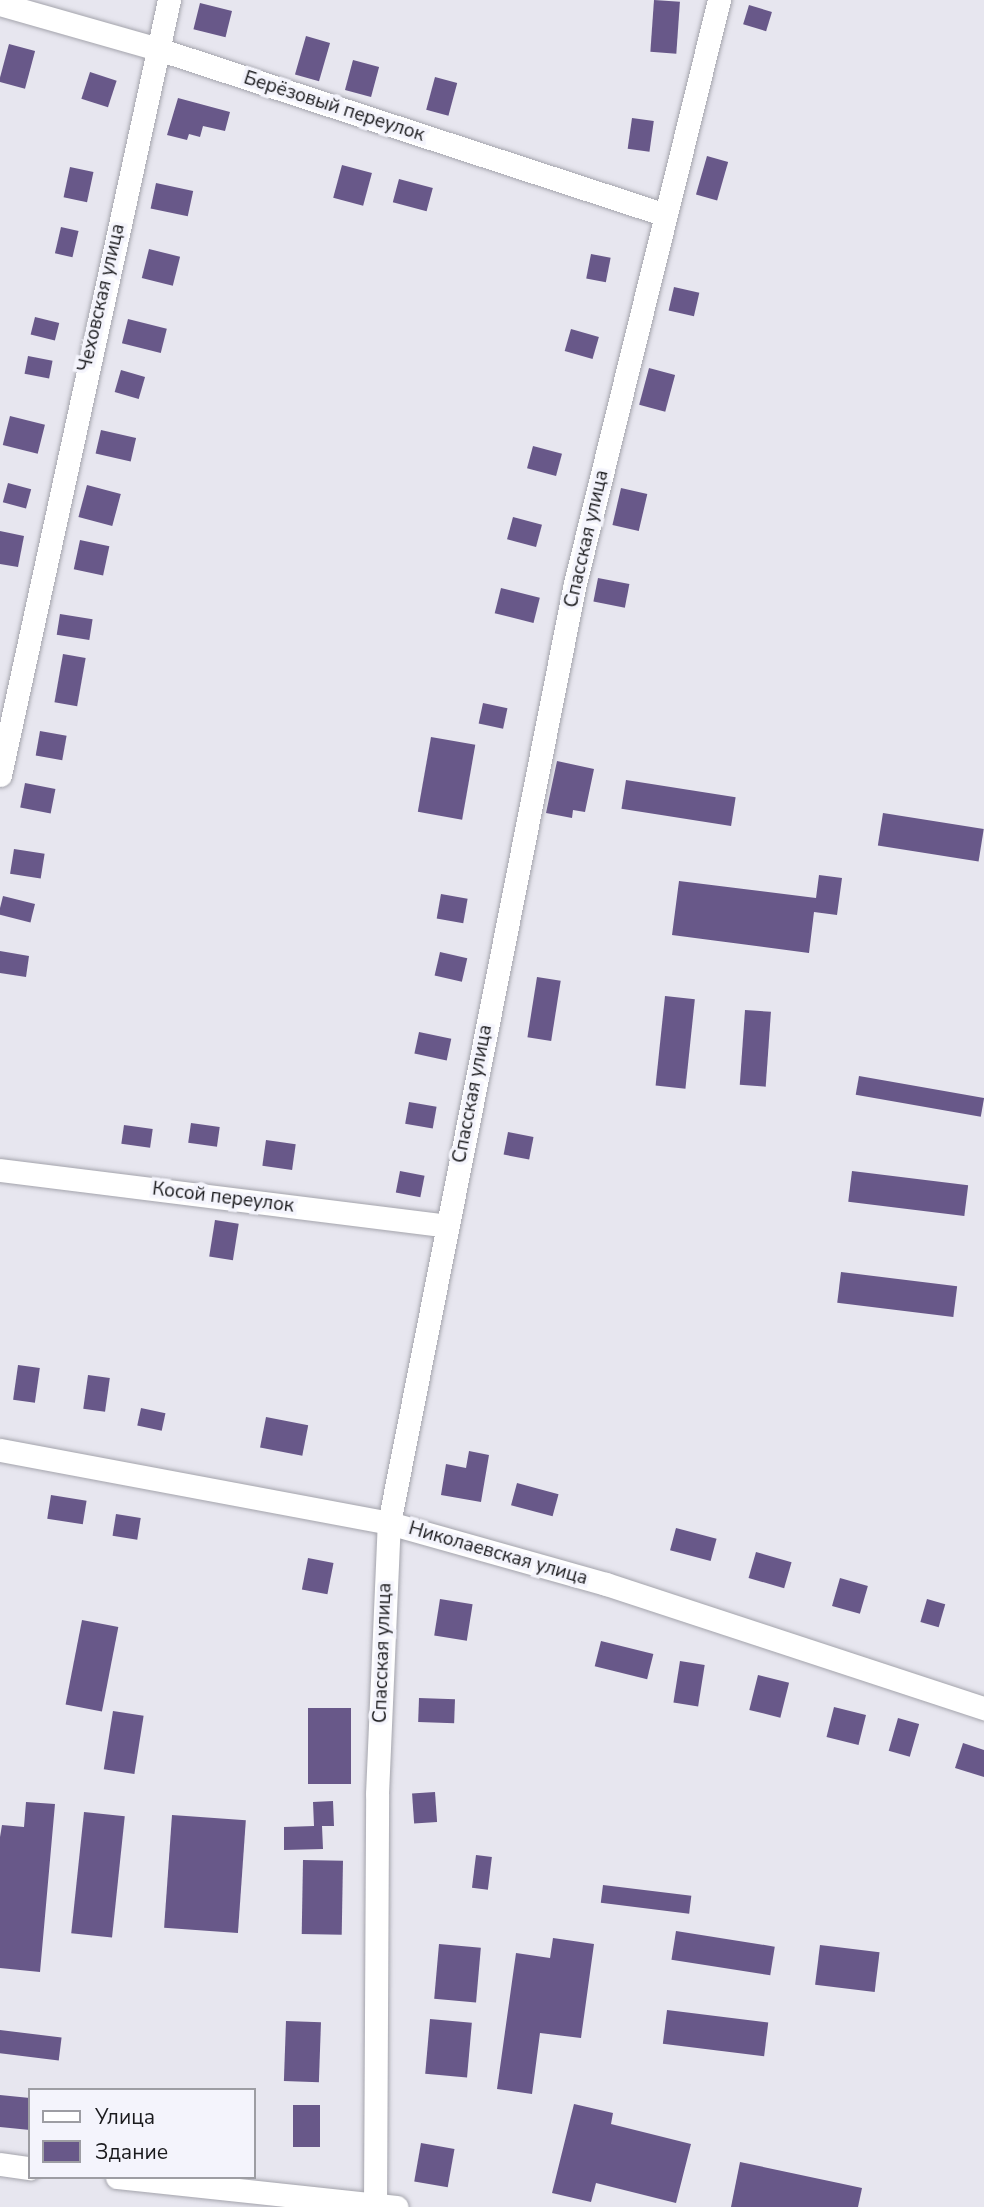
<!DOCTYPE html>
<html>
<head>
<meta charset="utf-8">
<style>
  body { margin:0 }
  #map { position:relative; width:984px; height:2207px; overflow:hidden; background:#e7e6ef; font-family:"Nunito Sans",sans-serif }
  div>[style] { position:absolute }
  .building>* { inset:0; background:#685889; transform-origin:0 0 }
  .roads { filter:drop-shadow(0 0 2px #a4a4ac) drop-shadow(0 0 2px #a4a4ac) }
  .minor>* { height:23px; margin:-11.5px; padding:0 11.5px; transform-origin:11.5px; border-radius:11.5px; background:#fff }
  span { translate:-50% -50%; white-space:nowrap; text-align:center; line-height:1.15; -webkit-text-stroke:7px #f4f4fc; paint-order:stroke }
  .street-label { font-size:19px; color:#1a1a1d }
  .legend { position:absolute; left:28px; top:2088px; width:228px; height:91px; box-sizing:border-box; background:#f4f4fc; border:2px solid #9d9da3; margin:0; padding:9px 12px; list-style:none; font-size:21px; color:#1a1a1d }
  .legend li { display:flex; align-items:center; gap:14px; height:35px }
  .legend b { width:35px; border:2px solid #9d9da3 }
</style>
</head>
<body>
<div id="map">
  <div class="building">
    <i style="left:654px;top:0;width:26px;height:52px;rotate:4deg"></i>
    <i style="left:200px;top:3px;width:33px;height:27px;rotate:14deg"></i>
    <i style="left:749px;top:5px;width:24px;height:20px;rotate:17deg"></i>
    <i style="left:306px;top:36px;width:25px;height:40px;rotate:16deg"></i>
    <i style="left:9px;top:44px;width:27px;height:39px;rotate:15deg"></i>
    <i style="left:353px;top:60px;width:27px;height:31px;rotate:15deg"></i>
    <i style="left:90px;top:72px;width:28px;height:28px;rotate:18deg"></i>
    <i style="left:435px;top:77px;width:23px;height:34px;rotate:15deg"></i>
    <i style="clip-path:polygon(178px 98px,230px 112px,225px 131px,203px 126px,200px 137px,189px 134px,187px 140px,167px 135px)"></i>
    <i style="left:632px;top:118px;width:22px;height:31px;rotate:8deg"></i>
    <i style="left:707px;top:156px;width:22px;height:40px;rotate:16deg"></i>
    <i style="left:342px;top:165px;width:31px;height:34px;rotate:15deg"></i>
    <i style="left:70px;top:167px;width:24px;height:31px;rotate:12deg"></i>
    <i style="left:399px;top:179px;width:35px;height:24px;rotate:15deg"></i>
    <i style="left:156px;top:183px;width:38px;height:26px;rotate:12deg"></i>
    <i style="left:61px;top:227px;width:18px;height:27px;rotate:13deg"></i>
    <i style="left:149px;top:249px;width:32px;height:30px;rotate:14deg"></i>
    <i style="left:591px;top:254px;width:20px;height:25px;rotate:11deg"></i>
    <i style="left:674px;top:287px;width:26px;height:24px;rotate:13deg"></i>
    <i style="left:35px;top:317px;width:25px;height:18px;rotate:14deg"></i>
    <i style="left:128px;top:319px;width:40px;height:25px;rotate:14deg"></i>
    <i style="left:571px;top:329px;width:29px;height:23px;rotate:16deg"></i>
    <i style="left:28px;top:356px;width:25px;height:18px;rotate:11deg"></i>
    <i style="left:649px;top:368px;width:27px;height:38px;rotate:15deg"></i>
    <i style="left:121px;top:370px;width:25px;height:23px;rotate:16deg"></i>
    <i style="left:10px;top:416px;width:36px;height:30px;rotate:14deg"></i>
    <i style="left:101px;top:430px;width:36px;height:24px;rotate:13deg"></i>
    <i style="left:533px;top:446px;width:30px;height:23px;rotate:15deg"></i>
    <i style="left:8px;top:483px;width:24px;height:20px;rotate:15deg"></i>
    <i style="left:87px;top:485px;width:35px;height:33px;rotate:15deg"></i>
    <i style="left:621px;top:488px;width:27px;height:38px;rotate:13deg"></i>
    <i style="left:513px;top:517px;width:30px;height:23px;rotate:15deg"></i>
    <i style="clip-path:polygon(0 531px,24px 536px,18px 567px,0 564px)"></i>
    <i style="left:80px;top:540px;width:30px;height:30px;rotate:12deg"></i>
    <i style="left:598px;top:578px;width:32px;height:24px;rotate:11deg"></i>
    <i style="left:501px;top:588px;width:40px;height:26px;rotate:14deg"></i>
    <i style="left:60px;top:614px;width:33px;height:21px;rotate:9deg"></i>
    <i style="left:63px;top:654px;width:23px;height:49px;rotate:10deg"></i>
    <i style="left:483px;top:703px;width:25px;height:21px;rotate:12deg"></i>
    <i style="left:40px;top:731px;width:27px;height:25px;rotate:10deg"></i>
    <i style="left:431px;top:737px;width:45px;height:76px;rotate:10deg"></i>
    <i style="clip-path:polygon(557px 761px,594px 769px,585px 812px,573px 810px,572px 818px,546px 813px)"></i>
    <i style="left:626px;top:780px;width:111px;height:29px;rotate:9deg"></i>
    <i style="left:25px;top:783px;width:31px;height:25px;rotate:11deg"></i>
    <i style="left:883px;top:813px;width:102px;height:33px;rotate:9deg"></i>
    <i style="left:14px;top:849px;width:31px;height:25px;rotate:9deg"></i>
    <i style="clip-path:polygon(819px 875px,842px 878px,837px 915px,814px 912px,809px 953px,672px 935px,679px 881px,816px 898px)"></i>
    <i style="left:441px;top:894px;width:27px;height:25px;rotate:10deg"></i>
    <i style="left:3px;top:896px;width:33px;height:19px;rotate:14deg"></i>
    <i style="clip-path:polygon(0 951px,29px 956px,26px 977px,0 973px)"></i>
    <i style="left:440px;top:952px;width:28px;height:24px;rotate:13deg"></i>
    <i style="left:537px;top:977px;width:24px;height:61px;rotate:9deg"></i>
    <i style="left:665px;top:996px;width:30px;height:90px;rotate:6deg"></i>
    <i style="left:745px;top:1010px;width:26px;height:75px;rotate:4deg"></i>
    <i style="left:419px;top:1032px;width:33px;height:22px;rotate:12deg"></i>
    <i style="left:859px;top:1076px;width:127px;height:19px;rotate:10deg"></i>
    <i style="left:409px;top:1102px;width:28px;height:22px;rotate:10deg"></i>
    <i style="left:191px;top:1123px;width:29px;height:20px;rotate:8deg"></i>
    <i style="left:124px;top:1125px;width:29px;height:19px;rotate:8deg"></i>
    <i style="left:508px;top:1132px;width:26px;height:23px;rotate:11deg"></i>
    <i style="left:266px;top:1140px;width:30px;height:26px;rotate:8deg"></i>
    <i style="left:400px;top:1171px;width:25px;height:22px;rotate:11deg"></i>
    <i style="left:852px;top:1171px;width:117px;height:31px;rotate:7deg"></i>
    <i style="left:215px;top:1220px;width:24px;height:37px;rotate:9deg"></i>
    <i style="left:841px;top:1272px;width:117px;height:31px;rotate:7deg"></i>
    <i style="left:18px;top:1365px;width:22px;height:35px;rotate:8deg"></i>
    <i style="left:88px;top:1375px;width:22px;height:34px;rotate:8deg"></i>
    <i style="left:141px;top:1408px;width:25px;height:18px;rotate:12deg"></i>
    <i style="left:266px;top:1417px;width:43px;height:31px;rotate:11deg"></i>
    <i style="clip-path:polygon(469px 1451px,489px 1455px,481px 1502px,441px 1495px,446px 1464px,466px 1468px)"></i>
    <i style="left:517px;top:1483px;width:43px;height:23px;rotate:15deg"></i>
    <i style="left:51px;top:1495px;width:36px;height:24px;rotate:9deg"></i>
    <i style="left:116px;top:1514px;width:25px;height:22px;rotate:9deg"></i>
    <i style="left:676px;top:1528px;width:42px;height:23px;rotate:15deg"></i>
    <i style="left:756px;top:1552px;width:37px;height:27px;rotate:16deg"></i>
    <i style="left:308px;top:1558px;width:26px;height:32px;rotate:11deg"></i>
    <i style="left:840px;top:1578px;width:29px;height:29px;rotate:16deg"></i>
    <i style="left:440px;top:1599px;width:33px;height:37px;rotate:9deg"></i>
    <i style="left:927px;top:1599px;width:19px;height:24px;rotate:16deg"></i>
    <i style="left:82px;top:1620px;width:37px;height:86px;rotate:11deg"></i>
    <i style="left:601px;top:1641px;width:54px;height:26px;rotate:14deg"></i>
    <i style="left:680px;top:1661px;width:25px;height:42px;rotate:9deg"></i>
    <i style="left:758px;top:1675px;width:32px;height:36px;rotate:14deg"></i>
    <i style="left:419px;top:1698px;width:36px;height:24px;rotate:2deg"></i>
    <i style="left:834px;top:1707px;width:33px;height:31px;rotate:14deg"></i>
    <i style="left:308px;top:1708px;width:43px;height:76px"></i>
    <i style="left:113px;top:1711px;width:31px;height:59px;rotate:9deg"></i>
    <i style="left:898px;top:1718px;width:22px;height:34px;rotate:16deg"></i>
    <i style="clip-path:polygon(963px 1743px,984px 1750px,984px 1777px,955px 1768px)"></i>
    <i style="left:435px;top:1792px;width:30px;height:23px;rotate:86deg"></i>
    <i style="clip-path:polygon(333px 1801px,334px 1826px,322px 1826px,323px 1849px,284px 1850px,284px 1827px,314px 1826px,313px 1802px)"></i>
    <i style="clip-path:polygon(26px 1802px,55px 1804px,40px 1972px,0 1968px,0 1837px,2px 1825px,24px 1827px)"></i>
    <i style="left:84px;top:1812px;width:41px;height:122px;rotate:6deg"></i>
    <i style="left:172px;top:1815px;width:74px;height:113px;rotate:4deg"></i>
    <i style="left:476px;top:1855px;width:16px;height:33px;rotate:7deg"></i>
    <i style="left:303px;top:1860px;width:40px;height:74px;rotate:1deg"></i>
    <i style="left:603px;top:1885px;width:89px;height:18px;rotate:7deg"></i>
    <i style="left:676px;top:1931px;width:100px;height:29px;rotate:9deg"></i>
    <i style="clip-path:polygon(553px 1938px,594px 1944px,581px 2038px,540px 2033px,532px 2094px,497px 2089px,516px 1953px,550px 1958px)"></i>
    <i style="left:439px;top:1944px;width:42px;height:55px;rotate:5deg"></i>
    <i style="left:820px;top:1945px;width:60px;height:40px;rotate:7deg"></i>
    <i style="left:667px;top:2010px;width:102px;height:34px;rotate:7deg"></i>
    <i style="left:430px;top:2019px;width:42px;height:55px;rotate:5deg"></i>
    <i style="left:286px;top:2021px;width:35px;height:60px;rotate:2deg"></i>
    <i style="left:0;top:2030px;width:62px;height:23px;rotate:7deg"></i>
    <i style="clip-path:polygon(0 2095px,30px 2098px,30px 2130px,0 2127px)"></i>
    <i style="clip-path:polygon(574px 2104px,613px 2113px,611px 2124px,691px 2144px,676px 2203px,596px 2183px,591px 2202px,552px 2193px)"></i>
    <i style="left:293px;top:2105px;width:27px;height:42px"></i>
    <i style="left:421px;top:2143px;width:34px;height:39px;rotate:10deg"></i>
    <i style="clip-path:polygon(740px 2162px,862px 2188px,858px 2207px,731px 2207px)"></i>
  </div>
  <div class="roads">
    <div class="minor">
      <i style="left:0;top:4px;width:164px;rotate:15.9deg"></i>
      <i style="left:158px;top:49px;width:534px;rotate:18.1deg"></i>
      <i style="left:0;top:775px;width:793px;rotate:-77.7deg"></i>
      <i style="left:0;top:1170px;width:450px;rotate:7.1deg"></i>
      <i style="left:0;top:1450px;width:396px;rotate:10.6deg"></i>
      <i style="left:389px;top:1523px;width:225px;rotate:15.7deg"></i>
      <i style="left:606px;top:1584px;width:398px;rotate:18.2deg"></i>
      <i style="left:0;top:2164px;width:30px;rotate:8deg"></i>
      <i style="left:117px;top:2177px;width:281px;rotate:6.1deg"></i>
      <i style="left:375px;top:2207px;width:413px;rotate:-89.7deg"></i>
      <i style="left:377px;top:1794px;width:271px;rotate:-87.5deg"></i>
      <i style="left:389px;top:1523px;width:958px;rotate:-78.81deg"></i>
      <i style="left:575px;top:583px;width:601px;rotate:-76.13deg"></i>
    </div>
  </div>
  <div class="street-label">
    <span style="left:334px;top:107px;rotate:18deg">Берёзовый переулок</span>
    <span style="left:102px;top:298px;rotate:-77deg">Чеховская улица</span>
    <span style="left:587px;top:539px;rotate:-77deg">Спасская улица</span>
    <span style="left:473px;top:1094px;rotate:-79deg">Спасская улица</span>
    <span style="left:223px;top:1198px;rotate:7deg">Косой переулок</span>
    <span style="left:498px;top:1554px;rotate:16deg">Николаевская улица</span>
    <span style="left:383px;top:1653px;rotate:-88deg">Спасская улица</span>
  </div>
  <ul class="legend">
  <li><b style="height:9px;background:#fff"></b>Улица</li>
  <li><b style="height:19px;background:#685889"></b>Здание</li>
  </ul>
</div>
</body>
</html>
